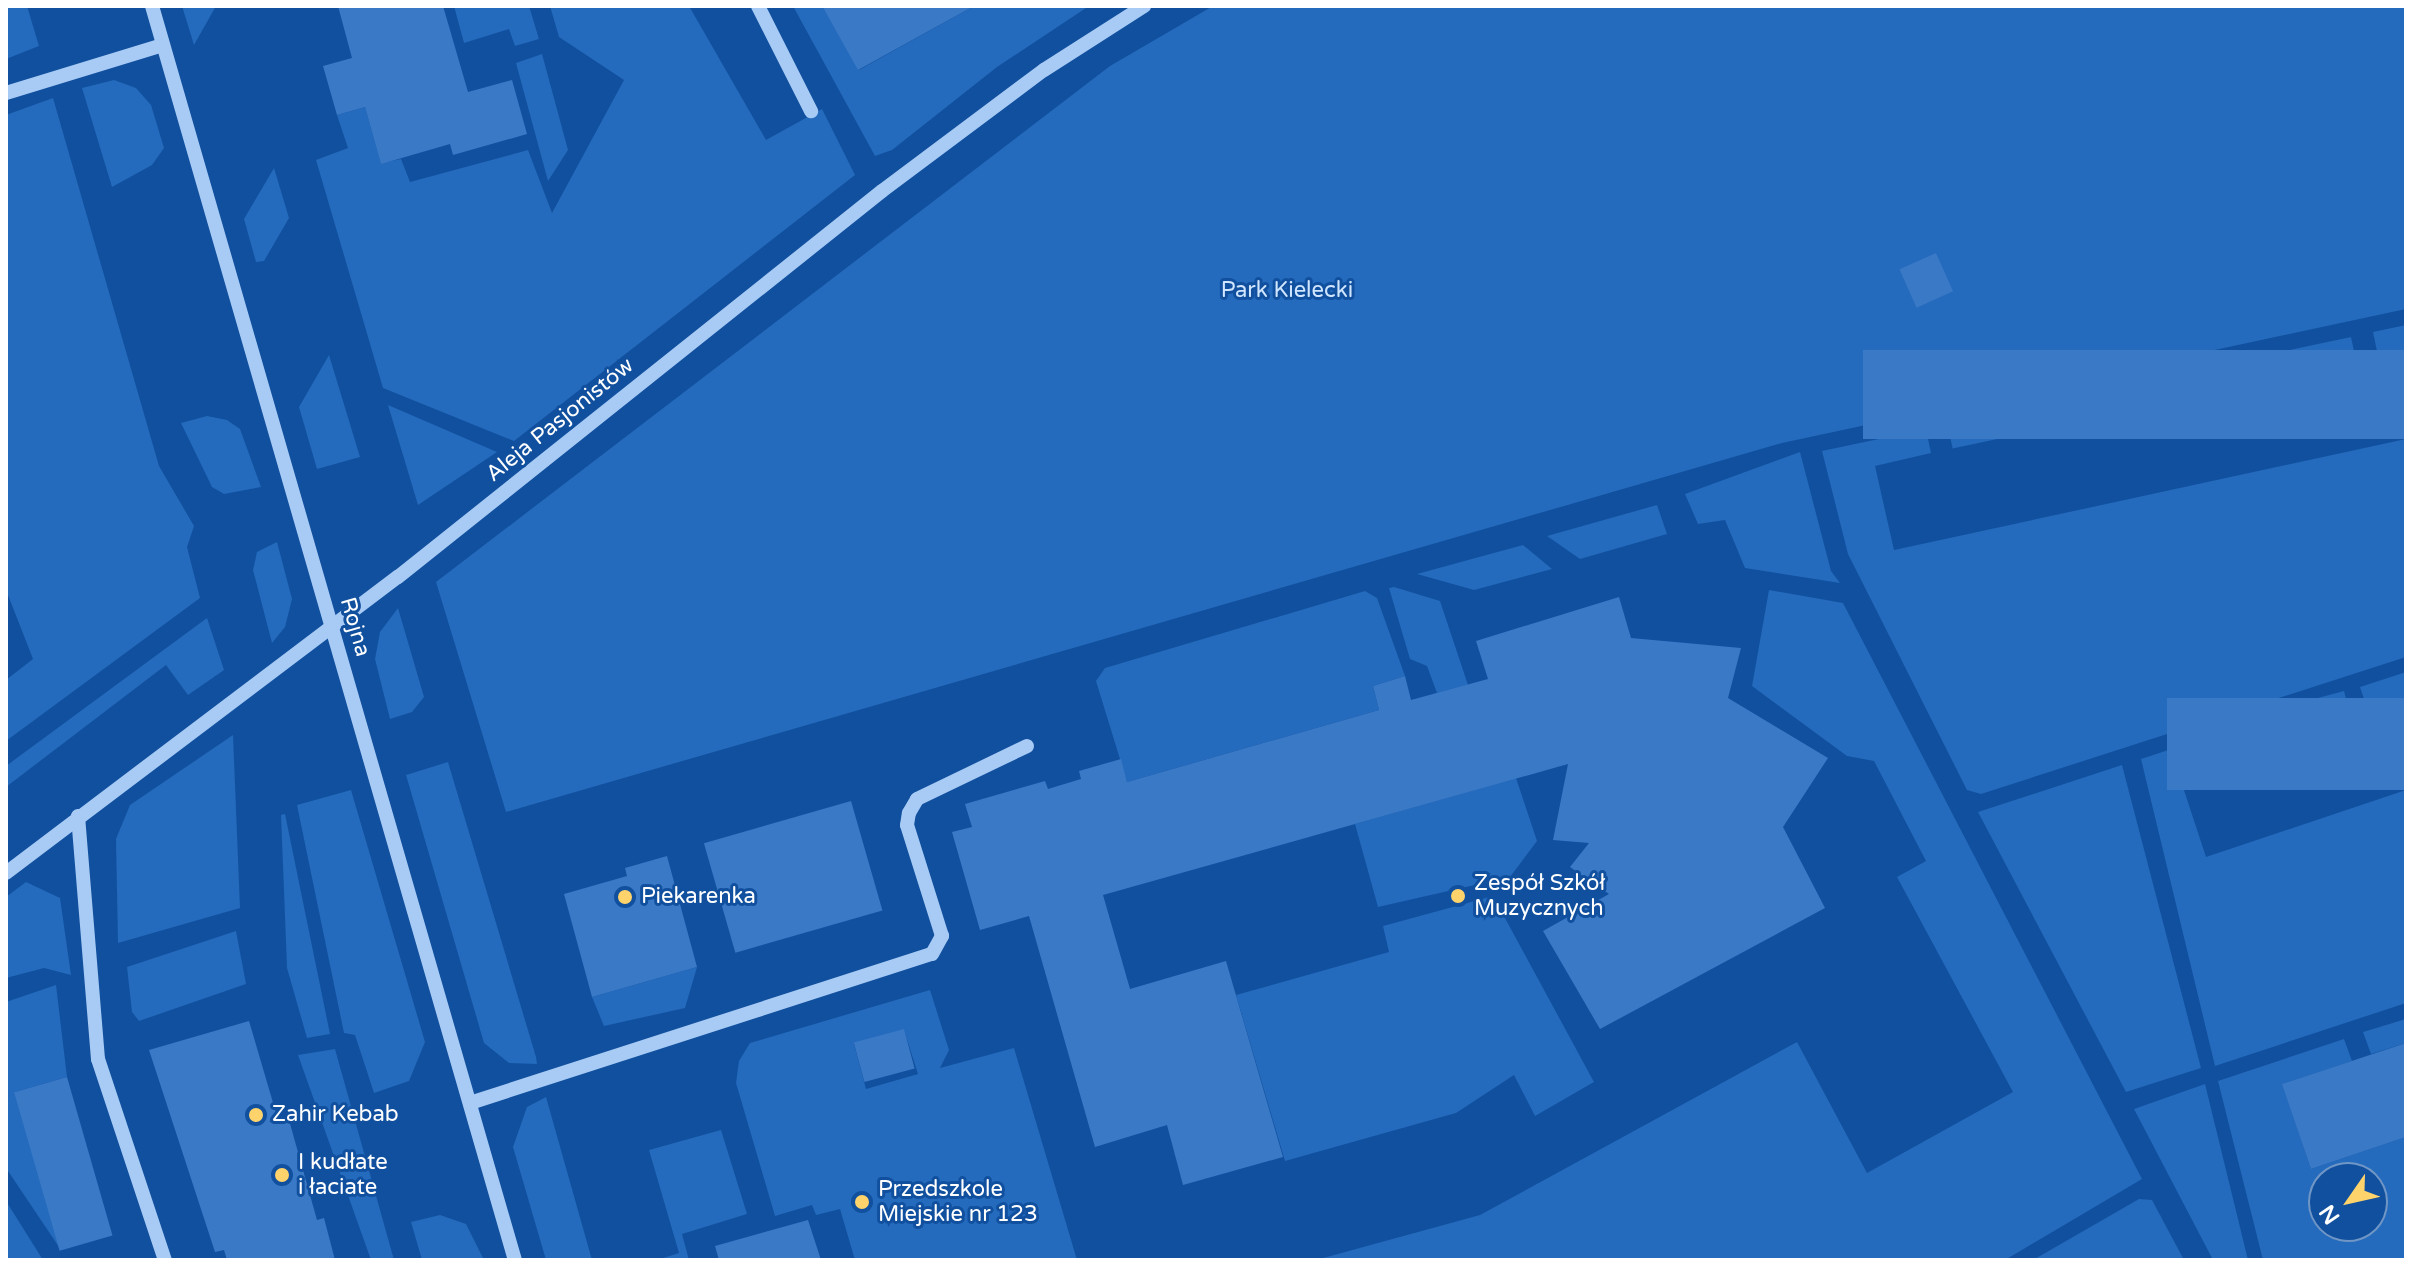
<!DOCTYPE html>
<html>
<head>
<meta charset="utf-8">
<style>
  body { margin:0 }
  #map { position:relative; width:2412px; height:1266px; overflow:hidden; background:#11509e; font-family:"Varela Round",sans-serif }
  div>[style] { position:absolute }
  .green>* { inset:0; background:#246abd; transform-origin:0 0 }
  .building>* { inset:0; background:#3a79c6; transform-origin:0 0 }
  .minor>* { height:14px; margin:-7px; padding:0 7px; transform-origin:7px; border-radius:7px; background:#a8cbf5 }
  .dots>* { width:22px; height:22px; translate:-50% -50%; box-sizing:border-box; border:4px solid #11509e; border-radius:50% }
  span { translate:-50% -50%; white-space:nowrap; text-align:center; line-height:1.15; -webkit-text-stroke:6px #11509e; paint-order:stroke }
  .park-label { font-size:22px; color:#d0e5fe }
  .street-label { font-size:22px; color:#fff }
  .poi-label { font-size:22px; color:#fff }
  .left { translate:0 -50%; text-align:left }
  .frame { position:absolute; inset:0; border:8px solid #fff; pointer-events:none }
  .north { position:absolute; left:2308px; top:1162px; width:80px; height:80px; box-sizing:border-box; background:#11509e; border:2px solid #7096c5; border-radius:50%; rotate:236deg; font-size:22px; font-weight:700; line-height:32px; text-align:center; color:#fff }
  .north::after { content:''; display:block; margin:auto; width:28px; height:36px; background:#ffd36b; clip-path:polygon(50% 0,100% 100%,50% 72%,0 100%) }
</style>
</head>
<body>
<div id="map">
  <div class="green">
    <i style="clip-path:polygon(6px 6px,27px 6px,39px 46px,6px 59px)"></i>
    <i style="clip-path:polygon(182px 6px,216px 6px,194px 45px)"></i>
    <i style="clip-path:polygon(454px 6px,529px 6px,539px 39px,515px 46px,509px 29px,464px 43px)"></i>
    <i style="clip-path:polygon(550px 6px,689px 6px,766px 140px,822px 109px,855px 175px,514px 441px,383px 388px,316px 160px,348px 148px,337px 115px,365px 107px,381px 163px,401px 159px,410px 182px,528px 150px,552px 213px,624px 80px,559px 37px)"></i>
    <i style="clip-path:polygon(793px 6px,822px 6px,859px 70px,974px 6px,1089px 6px,997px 67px,892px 150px,875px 156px)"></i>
    <i style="clip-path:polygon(1213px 6px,2406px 6px,2406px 309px,1782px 443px,506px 812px,436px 582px,1110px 66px)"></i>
    <i style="clip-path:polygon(542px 54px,568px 150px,548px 181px,516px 63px)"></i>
    <i style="clip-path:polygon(114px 80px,136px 88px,151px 105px,164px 148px,152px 165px,112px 187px,82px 88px)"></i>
    <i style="clip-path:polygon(53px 98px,159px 466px,194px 526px,187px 547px,200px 598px,6px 741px,6px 680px,33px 659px,6px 590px,6px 115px)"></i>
    <i style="clip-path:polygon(274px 168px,289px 218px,264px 261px,256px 262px,244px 219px)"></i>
    <i style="clip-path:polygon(2406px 325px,2406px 350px,2378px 356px,2373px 332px)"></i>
    <i style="left:2351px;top:337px;width:25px;height:76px;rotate:78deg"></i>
    <i style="clip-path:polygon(329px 355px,360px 457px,317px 469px,299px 407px)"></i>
    <i style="left:2256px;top:358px;width:24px;height:74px;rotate:78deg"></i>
    <i style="left:2163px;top:377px;width:25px;height:79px;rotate:76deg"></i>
    <i style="left:2065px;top:400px;width:24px;height:120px;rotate:78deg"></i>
    <i style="clip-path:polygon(388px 405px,497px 452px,418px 505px)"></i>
    <i style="clip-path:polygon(207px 416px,227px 420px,240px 429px,261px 487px,224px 494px,212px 487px,181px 423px)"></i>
    <i style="clip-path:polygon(1926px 429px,1931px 453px,1875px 466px,1894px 550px,2406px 439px,2406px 657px,1981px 794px,1967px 790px,1848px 554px,1822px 451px)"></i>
    <i style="clip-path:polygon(1800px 452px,1831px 571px,1840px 583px,1745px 568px,1725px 520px,1698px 524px,1685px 494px)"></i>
    <i style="clip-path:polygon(1657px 505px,1667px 534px,1580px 559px,1547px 536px)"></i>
    <i style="clip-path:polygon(277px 542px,292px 599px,285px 627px,272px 643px,253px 570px,257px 552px)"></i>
    <i style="clip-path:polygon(1523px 545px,1552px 569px,1474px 590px,1417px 574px)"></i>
    <i style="clip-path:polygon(1394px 587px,1440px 601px,1468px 685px,1437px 693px,1427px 666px,1410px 659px,1389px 588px)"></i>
    <i style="clip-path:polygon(1769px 590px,1843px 603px,2142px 1179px,2005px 1260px,1316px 1260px,1480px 1215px,1797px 1042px,1867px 1173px,2013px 1092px,1897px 877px,1926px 861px,1874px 761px,1847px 756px,1752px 686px)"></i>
    <i style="clip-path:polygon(1365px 591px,1377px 598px,1405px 676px,1373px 686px,1379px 710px,1127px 782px,1096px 681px,1105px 668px)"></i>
    <i style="clip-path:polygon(398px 608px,424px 697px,412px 712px,390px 719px,375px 659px,380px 632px)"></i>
    <i style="clip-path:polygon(207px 618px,224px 670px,188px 695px,166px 665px,6px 787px,6px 766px)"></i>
    <i style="clip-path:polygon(2406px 672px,2406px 698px,2368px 711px,2360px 687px)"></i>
    <i style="left:2344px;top:691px;width:27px;height:84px;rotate:75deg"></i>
    <i style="clip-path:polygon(2242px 726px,2249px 750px,2179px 775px,2206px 857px,2406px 790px,2406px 1003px,2215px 1066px,2141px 759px)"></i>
    <i style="clip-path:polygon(233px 735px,240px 908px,118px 943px,116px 839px,130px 805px)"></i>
    <i style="clip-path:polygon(448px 762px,536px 1057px,537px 1064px,509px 1063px,484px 1043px,406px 775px)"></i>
    <i style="clip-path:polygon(2122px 765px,2201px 1068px,2126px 1092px,1978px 812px)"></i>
    <i style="clip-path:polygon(1516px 778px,1537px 841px,1510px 877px,1378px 907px,1355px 824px)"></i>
    <i style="clip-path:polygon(351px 790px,425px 1042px,409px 1081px,374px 1093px,355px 1035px,344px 1033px,297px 805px)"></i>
    <i style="clip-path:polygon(285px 814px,330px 1034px,307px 1038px,287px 968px,281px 815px)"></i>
    <i style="clip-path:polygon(26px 882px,60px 898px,71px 975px,44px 968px,6px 978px,6px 897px)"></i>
    <i style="clip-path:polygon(1493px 896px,1594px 1082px,1535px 1116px,1514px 1075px,1456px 1113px,1285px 1161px,1236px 995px,1389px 952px,1383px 926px)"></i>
    <i style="clip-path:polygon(236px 931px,246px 984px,139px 1021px,132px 1012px,127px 967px)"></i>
    <i style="clip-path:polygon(697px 967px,685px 1008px,604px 1026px,592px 997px)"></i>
    <i style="clip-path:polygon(56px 985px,67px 1077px,15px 1092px,61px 1250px,6px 1168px,6px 1002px)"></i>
    <i style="clip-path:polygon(evenodd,930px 990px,949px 1050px,940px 1068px,1014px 1048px,1077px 1260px,855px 1260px,840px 1209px,816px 1215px,812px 1205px,775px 1216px,736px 1083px,739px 1061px,750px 1043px,930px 990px,904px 1030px,918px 1074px,866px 1089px,854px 1044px,904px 1030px)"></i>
    <i style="clip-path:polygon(2406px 1019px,2406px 1043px,2371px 1054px,2363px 1032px)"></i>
    <i style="clip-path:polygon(evenodd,2344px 1039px,2352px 1061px,2283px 1084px,2311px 1169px,2406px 1137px,2406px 1260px,2263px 1260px,2218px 1081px,2344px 1039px,2324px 1178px,2372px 1178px,2372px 1226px,2324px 1226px,2324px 1178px)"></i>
    <i style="clip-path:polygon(335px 1049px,394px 1260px,371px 1260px,298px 1055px)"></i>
    <i style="clip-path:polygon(2205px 1084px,2248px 1260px,2213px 1260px,2134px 1109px)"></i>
    <i style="clip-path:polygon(546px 1097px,592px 1260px,546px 1260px,513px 1147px,527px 1107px)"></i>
    <i style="clip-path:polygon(721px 1130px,747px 1214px,682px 1234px,689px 1260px,657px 1260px,679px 1253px,649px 1150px)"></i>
    <i style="clip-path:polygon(2139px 1199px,2152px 1200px,2184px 1260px,2033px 1260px)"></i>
    <i style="clip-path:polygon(6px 1201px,43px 1260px,6px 1260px)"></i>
    <i style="clip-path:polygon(440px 1215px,466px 1224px,484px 1260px,422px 1260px,411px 1222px)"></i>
  </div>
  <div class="building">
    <i style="clip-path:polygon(338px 6px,443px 6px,468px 92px,512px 80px,527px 134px,453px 155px,450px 144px,381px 164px,365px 107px,337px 115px,323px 66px,352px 58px)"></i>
    <i style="clip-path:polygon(822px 6px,974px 6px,858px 70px)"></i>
    <i style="left:1936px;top:253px;width:42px;height:40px;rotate:66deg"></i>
    <i style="left:2406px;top:350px;width:89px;height:543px;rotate:90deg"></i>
    <i style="clip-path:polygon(1619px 597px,1631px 638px,1741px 648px,1728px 698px,1828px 758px,1783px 827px,1825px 908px,1600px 1029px,1543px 931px,1609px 894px,1570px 867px,1589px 843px,1553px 840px,1568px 764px,1103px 895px,1130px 989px,1226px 961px,1283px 1157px,1183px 1185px,1167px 1125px,1095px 1147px,1029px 916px,980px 930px,952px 832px,972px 827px,965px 804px,1045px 781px,1048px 789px,1081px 779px,1079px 771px,1121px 759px,1127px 782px,1379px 710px,1373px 686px,1405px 676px,1411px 700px,1488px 679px,1476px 641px)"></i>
    <i style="left:2406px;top:698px;width:92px;height:239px;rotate:90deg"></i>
    <i style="left:851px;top:801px;width:114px;height:153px;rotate:74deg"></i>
    <i style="clip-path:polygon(667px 856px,697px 967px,592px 997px,564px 894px,627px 876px,625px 868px)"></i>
    <i style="clip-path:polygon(249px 1021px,279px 1123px,289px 1120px,317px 1220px,324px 1218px,335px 1260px,227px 1260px,224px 1250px,215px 1252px,149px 1050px)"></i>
    <i style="left:904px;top:1029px;width:41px;height:52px;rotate:75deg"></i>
    <i style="clip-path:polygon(2406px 1043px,2406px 1137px,2311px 1169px,2282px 1084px)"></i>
    <i style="left:67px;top:1077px;width:165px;height:55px;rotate:74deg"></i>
    <i style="clip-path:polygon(808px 1220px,821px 1260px,719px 1260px,715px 1246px)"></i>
  </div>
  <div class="minor">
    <i style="left:152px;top:6px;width:1305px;rotate:73.86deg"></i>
    <i style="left:758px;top:6px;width:118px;rotate:63.2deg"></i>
    <i style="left:6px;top:93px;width:164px;rotate:-17deg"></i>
    <i style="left:78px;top:816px;width:244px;rotate:85.3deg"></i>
    <i style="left:98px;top:1059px;width:212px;rotate:71.6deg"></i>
    <i style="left:6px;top:873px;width:491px;rotate:-37.1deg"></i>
    <i style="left:398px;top:577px;width:619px;rotate:-38.57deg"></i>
    <i style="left:882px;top:191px;width:202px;rotate:-36.8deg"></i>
    <i style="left:1044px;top:70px;width:119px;rotate:-32.6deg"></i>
    <i style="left:470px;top:1103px;width:485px;rotate:-17.9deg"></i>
    <i style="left:932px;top:954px;width:21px;rotate:-61deg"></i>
    <i style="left:942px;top:936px;width:116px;rotate:-107.5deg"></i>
    <i style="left:907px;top:825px;width:12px;rotate:-81deg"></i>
    <i style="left:909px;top:813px;width:16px;rotate:-60deg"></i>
    <i style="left:917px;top:799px;width:122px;rotate:-25.7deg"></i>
  </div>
  <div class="dots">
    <i style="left:1458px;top:896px;background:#ffd36b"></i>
    <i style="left:625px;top:897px;background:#ffd36b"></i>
    <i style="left:256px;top:1115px;background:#ffd36b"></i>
    <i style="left:282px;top:1175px;background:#ffd36b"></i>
    <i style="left:862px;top:1202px;background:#ffd36b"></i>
  </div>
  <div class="park-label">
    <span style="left:1287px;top:291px">Park Kielecki</span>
  </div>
  <div class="street-label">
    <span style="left:560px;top:420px;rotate:-39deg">Aleja Pasjonistów</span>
    <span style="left:355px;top:627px;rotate:74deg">Rojna</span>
  </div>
  <div class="poi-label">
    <span class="left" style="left:1474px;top:896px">Zespół Szkół<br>Muzycznych</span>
    <span class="left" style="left:641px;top:897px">Piekarenka</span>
    <span class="left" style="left:272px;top:1115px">Zahir Kebab</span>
    <span class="left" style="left:298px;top:1175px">I kudłate<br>i łaciate</span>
    <span class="left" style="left:878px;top:1202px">Przedszkole<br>Miejskie nr 123</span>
  </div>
  <div class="frame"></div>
  <div class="north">N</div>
</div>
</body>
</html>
